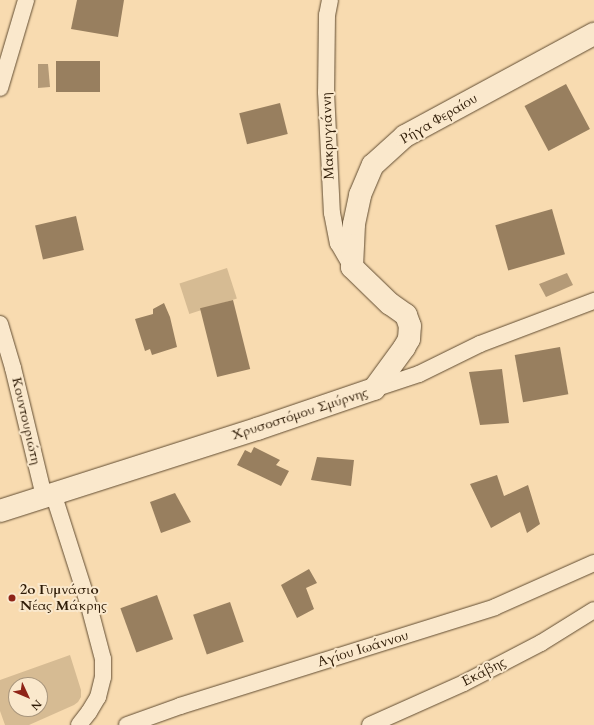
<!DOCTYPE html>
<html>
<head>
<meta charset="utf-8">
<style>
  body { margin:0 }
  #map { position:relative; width:594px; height:725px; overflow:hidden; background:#f8dbb0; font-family:Cardo,serif }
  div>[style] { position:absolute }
  .green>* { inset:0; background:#d6bb93; transform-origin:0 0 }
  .water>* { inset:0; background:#b49a77 }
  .building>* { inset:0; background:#987f5f; transform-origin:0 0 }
  .roads { filter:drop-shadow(0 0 1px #614c31) drop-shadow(0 0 1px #614c31) }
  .street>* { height:16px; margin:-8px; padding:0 8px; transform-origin:8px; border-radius:8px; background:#fae8cc }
  .secondary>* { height:22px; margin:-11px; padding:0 11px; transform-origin:11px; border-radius:11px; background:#fae8cc }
  .dots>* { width:11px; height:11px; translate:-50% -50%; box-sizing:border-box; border:2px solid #fae8cc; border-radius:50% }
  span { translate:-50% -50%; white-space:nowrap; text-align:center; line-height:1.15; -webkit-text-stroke:4px #fae8cc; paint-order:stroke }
  .street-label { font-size:14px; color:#2f1c07 }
  .poi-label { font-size:14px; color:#2f1c07; font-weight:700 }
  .left { translate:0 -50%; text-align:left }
  .north { position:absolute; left:8px; top:677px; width:40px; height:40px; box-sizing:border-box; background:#fae8cc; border:1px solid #a9967d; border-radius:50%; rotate:134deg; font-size:11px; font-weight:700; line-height:16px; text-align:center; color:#2f1c07 }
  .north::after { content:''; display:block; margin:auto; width:14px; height:18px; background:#8f2418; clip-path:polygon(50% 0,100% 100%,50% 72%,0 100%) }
</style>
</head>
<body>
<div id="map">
  <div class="green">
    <i style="left:227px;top:268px;width:32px;height:50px;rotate:72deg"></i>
    <i style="clip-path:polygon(evenodd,70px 655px,81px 690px,81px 697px,78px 702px,74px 705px,29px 725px,5px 725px,0 711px,0 680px,70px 655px,16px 685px,40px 685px,40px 709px,16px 709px,16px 685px)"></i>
  </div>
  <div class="water">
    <i style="clip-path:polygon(38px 64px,48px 64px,50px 87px,38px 88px)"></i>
    <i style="clip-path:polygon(567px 273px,573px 285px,546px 297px,539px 284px)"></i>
  </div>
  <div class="building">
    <i style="clip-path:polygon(77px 0,124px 0,118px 37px,71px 29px)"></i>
    <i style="left:56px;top:61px;width:44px;height:31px"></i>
    <i style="left:566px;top:84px;width:51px;height:47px;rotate:62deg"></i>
    <i style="left:280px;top:103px;width:32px;height:42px;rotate:76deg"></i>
    <i style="left:552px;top:209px;width:47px;height:59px;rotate:74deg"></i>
    <i style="left:76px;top:216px;width:35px;height:42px;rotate:77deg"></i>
    <i style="left:233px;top:300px;width:71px;height:34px;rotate:76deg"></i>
    <i style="clip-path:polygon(164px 303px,170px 317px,177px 347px,152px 355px,150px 349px,145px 351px,135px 319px,153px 314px,153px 309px)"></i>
    <i style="left:560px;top:347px;width:48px;height:46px;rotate:80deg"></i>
    <i style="clip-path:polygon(502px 369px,509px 423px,480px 425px,469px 372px)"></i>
    <i style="clip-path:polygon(254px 447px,280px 460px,276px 465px,289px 471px,281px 486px,237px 465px,245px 450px,251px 453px)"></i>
    <i style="clip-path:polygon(317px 457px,354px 460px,351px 486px,311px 480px)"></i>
    <i style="clip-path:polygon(497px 475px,504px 496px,528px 485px,540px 524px,527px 533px,520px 512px,491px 528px,470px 484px)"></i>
    <i style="clip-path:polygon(175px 493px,191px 522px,161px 533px,150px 502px)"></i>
    <i style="clip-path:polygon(309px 569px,317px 583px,306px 588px,314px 609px,297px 618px,281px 585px)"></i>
    <i style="left:157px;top:595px;width:47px;height:39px;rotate:70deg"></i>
    <i style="left:230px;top:602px;width:42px;height:39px;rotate:71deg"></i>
  </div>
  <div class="roads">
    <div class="street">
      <i style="left:330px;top:0;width:15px;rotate:101deg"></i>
      <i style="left:327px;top:15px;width:77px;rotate:90.7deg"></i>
      <i style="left:326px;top:92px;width:121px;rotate:87.2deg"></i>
      <i style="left:332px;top:213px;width:31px;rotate:79deg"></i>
      <i style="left:338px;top:243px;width:28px;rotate:60deg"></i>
      <i style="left:0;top:88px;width:92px;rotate:-73.5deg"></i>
      <i style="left:0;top:324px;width:46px;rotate:73.5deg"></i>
      <i style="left:13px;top:368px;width:132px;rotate:76.4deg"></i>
      <i style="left:374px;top:389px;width:47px;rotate:-18.4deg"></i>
      <i style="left:419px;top:374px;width:68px;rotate:-26.2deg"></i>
      <i style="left:480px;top:344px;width:122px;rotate:-20.7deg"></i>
      <i style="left:53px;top:493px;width:119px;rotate:72.3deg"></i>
      <i style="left:89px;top:606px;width:55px;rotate:75.2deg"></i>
      <i style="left:103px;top:659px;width:18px;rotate:90deg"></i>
      <i style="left:103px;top:677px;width:21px;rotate:104deg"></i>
      <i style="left:98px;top:697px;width:17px;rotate:121deg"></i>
      <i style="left:89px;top:712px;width:16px;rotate:128deg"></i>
      <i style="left:127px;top:725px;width:56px;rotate:-19.7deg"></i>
      <i style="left:180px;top:706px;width:330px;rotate:-17.4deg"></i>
      <i style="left:495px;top:607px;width:108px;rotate:-24deg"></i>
      <i style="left:370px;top:725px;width:103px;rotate:-24.1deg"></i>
      <i style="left:464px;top:683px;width:87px;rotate:-27.5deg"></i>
      <i style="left:541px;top:643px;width:62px;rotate:-31.9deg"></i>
    </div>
    <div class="secondary">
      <i style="left:0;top:511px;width:270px;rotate:-17.7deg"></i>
      <i style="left:257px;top:429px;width:124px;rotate:-18.9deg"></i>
      <i style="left:374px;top:389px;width:51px;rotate:-53.8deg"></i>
      <i style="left:404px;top:348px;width:10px;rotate:-61deg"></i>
      <i style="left:409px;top:339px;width:13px;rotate:-86deg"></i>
      <i style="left:410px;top:326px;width:12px;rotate:-110deg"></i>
      <i style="left:406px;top:315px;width:19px;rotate:-145deg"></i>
      <i style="left:390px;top:304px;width:53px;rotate:-135.8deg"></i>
      <i style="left:352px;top:267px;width:43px;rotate:-87.3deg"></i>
      <i style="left:354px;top:224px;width:30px;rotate:-78deg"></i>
      <i style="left:360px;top:195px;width:33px;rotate:-67deg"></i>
      <i style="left:373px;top:165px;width:43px;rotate:-42.2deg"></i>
      <i style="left:405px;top:136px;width:215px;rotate:-28.4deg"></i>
    </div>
  </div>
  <div class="dots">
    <i style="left:12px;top:598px;background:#8f2418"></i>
  </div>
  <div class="street-label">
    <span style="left:439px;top:119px;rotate:-30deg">Ρήγα Φεραίου</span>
    <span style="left:328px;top:136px;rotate:-92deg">Μακρυγιάννη</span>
    <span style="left:300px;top:414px;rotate:-18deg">Χρυσοστόμου Σμύρνης</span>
    <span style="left:26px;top:421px;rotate:77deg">Κουντουριώτη</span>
    <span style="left:363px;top:649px;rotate:-17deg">Αγίου Ιωάννου</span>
    <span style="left:484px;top:672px;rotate:-27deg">Εκάβης</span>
  </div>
  <div class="poi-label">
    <span class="left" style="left:20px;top:598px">2ο Γυμνάσιο<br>Νέας Μάκρης</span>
  </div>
  <div class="north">N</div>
</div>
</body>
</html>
